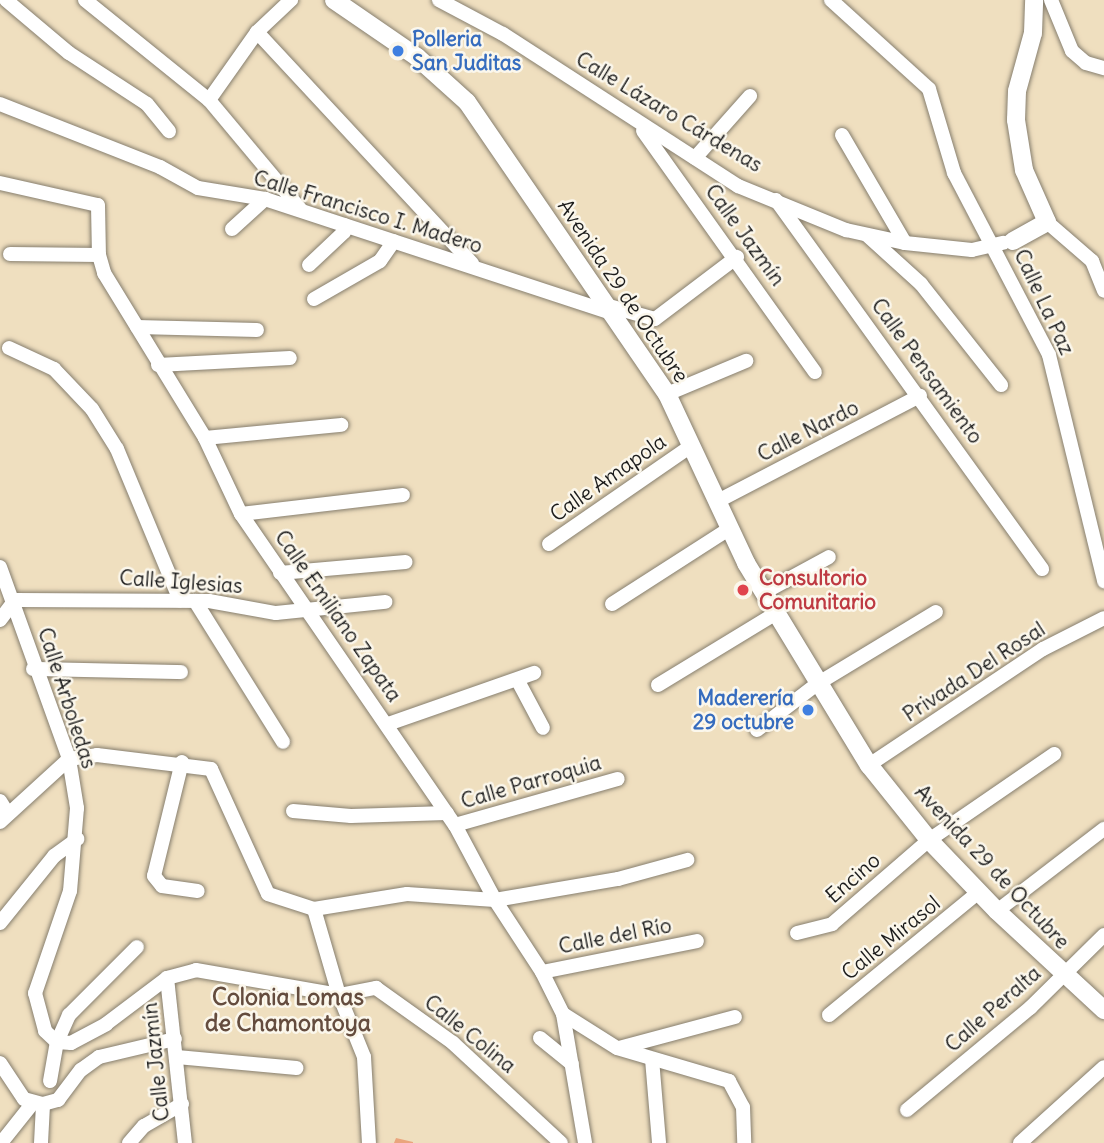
<!DOCTYPE html>
<html>
<head>
<meta charset="utf-8">
<style>
  body { margin:0 }
  #map { position:relative; width:1104px; height:1143px; overflow:hidden; background:#efdfbf; font-family:Delius,sans-serif }
  div>[style] { position:absolute }
  .building>* { inset:0; background:#eaa57d }
  .roads { filter:drop-shadow(0 0 2px #867e6e) drop-shadow(0 0 2px #867e6e) }
  .minor>* { height:14px; margin:-7px; padding:0 7px; transform-origin:7px; border-radius:7px; background:#fff }
  .tertiary>* { height:18px; margin:-9px; padding:0 9px; transform-origin:9px; border-radius:9px; background:#fff }
  .dots>* { width:19px; height:19px; translate:-50% -50%; box-sizing:border-box; border:4px solid #fbf7ec; border-radius:50% }
  span { translate:-50% -50%; white-space:nowrap; text-align:center; line-height:1.15; -webkit-text-stroke:5px #fbf7ec; paint-order:stroke }
  .shop-label { font-size:21px; color:#366cbe; font-weight:700 }
  .left { translate:0 -50%; text-align:left }
  .right { translate:-100% -50%; text-align:right }
  .street-label { font-size:21px; color:#1c1c1c }
  .health-label { font-size:21px; color:#be3a42; font-weight:700 }
  .neighbourhood-label { font-size:23px; color:#644c3e; font-weight:700 }
</style>
</head>
<body>
<div id="map">
  <div class="building">
    <i style="clip-path:polygon(396px 1138px,413px 1142px,413px 1143px,394px 1143px)"></i>
  </div>
  <div class="roads">
    <div class="minor">
      <i style="left:6px;top:0;width:82px;rotate:40.1deg"></i>
      <i style="left:69px;top:53px;width:93px;rotate:33.2deg"></i>
      <i style="left:147px;top:104px;width:35px;rotate:51deg"></i>
      <i style="left:85px;top:0;width:159px;rotate:38.9deg"></i>
      <i style="left:209px;top:100px;width:142px;rotate:50.1deg"></i>
      <i style="left:439px;top:0;width:72px;rotate:28deg"></i>
      <i style="left:503px;top:34px;width:280px;rotate:32.9deg"></i>
      <i style="left:738px;top:186px;width:117px;rotate:22.2deg"></i>
      <i style="left:846px;top:230px;width:60px;rotate:12.4deg"></i>
      <i style="left:905px;top:243px;width:67px;rotate:6deg"></i>
      <i style="left:972px;top:250px;width:32px;rotate:-13deg"></i>
      <i style="left:831px;top:0;width:132px;rotate:42.2deg"></i>
      <i style="left:929px;top:89px;width:88px;rotate:73.4deg"></i>
      <i style="left:954px;top:173px;width:205px;rotate:62.4deg"></i>
      <i style="left:1049px;top:355px;width:233px;rotate:76.3deg"></i>
      <i style="left:1051px;top:0;width:55px;rotate:67.6deg"></i>
      <i style="left:1072px;top:51px;width:18px;rotate:41deg"></i>
      <i style="left:1086px;top:63px;width:19px;rotate:16deg"></i>
      <i style="left:257px;top:32px;width:316px;rotate:47.1deg"></i>
      <i style="left:209px;top:100px;width:83px;rotate:-54.8deg"></i>
      <i style="left:257px;top:32px;width:47px;rotate:-43.3deg"></i>
      <i style="left:0;top:104px;width:172px;rotate:21.5deg"></i>
      <i style="left:160px;top:167px;width:43px;rotate:28.9deg"></i>
      <i style="left:198px;top:188px;width:68px;rotate:9.3deg"></i>
      <i style="left:265px;top:199px;width:361px;rotate:18.2deg"></i>
      <i style="left:643px;top:131px;width:296px;rotate:54.5deg"></i>
      <i style="left:842px;top:135px;width:125px;rotate:59.7deg"></i>
      <i style="left:695px;top:158px;width:83px;rotate:-48.4deg"></i>
      <i style="left:0;top:183px;width:100px;rotate:12.7deg"></i>
      <i style="left:98px;top:205px;width:50px;rotate:88.9deg"></i>
      <i style="left:99px;top:255px;width:19px;rotate:74deg"></i>
      <i style="left:104px;top:273px;width:193px;rotate:58.5deg"></i>
      <i style="left:205px;top:438px;width:84px;rotate:64.7deg"></i>
      <i style="left:241px;top:514px;width:378px;rotate:55.5deg"></i>
      <i style="left:455px;top:825px;width:85px;rotate:61.9deg"></i>
      <i style="left:495px;top:900px;width:86px;rotate:56.9deg"></i>
      <i style="left:542px;top:972px;width:47px;rotate:63.4deg"></i>
      <i style="left:563px;top:1014px;width:131px;rotate:80.3deg"></i>
      <i style="left:776px;top:200px;width:455px;rotate:54.2deg"></i>
      <i style="left:1047px;top:222px;width:60px;rotate:40.9deg"></i>
      <i style="left:1092px;top:261px;width:32px;rotate:68deg"></i>
      <i style="left:232px;top:229px;width:45px;rotate:-42.3deg"></i>
      <i style="left:867px;top:235px;width:73px;rotate:42.2deg"></i>
      <i style="left:921px;top:284px;width:129px;rotate:51.6deg"></i>
      <i style="left:10px;top:254px;width:89px;rotate:0.6deg"></i>
      <i style="left:309px;top:265px;width:48px;rotate:-43.3deg"></i>
      <i style="left:344px;top:232px;width:7px;rotate:-82deg"></i>
      <i style="left:314px;top:299px;width:76px;rotate:-29.9deg"></i>
      <i style="left:380px;top:261px;width:24px;rotate:-55deg"></i>
      <i style="left:602px;top:304px;width:55px;rotate:15.8deg"></i>
      <i style="left:655px;top:319px;width:103px;rotate:-37.1deg"></i>
      <i style="left:137px;top:327px;width:120px;rotate:1.4deg"></i>
      <i style="left:9px;top:348px;width:50px;rotate:25deg"></i>
      <i style="left:54px;top:369px;width:55px;rotate:46.5deg"></i>
      <i style="left:92px;top:409px;width:47px;rotate:58deg"></i>
      <i style="left:117px;top:449px;width:164px;rotate:67.4deg"></i>
      <i style="left:158px;top:365px;width:132px;rotate:-3deg"></i>
      <i style="left:667px;top:394px;width:86px;rotate:-22.7deg"></i>
      <i style="left:205px;top:438px;width:137px;rotate:-5.5deg"></i>
      <i style="left:716px;top:502px;width:230px;rotate:-27.5deg"></i>
      <i style="left:241px;top:514px;width:163px;rotate:-6.7deg"></i>
      <i style="left:549px;top:544px;width:173px;rotate:-34.6deg"></i>
      <i style="left:0;top:567px;width:204px;rotate:70.2deg"></i>
      <i style="left:69px;top:759px;width:50px;rotate:80.7deg"></i>
      <i style="left:77px;top:808px;width:83px;rotate:94.8deg"></i>
      <i style="left:70px;top:891px;width:108px;rotate:108.9deg"></i>
      <i style="left:35px;top:993px;width:39px;rotate:75deg"></i>
      <i style="left:45px;top:1031px;width:16px;rotate:43deg"></i>
      <i style="left:57px;top:1042px;width:14px;rotate:4deg"></i>
      <i style="left:71px;top:1043px;width:40px;rotate:-28deg"></i>
      <i style="left:106px;top:1024px;width:76px;rotate:-37deg"></i>
      <i style="left:167px;top:978px;width:30px;rotate:-15deg"></i>
      <i style="left:196px;top:970px;width:145px;rotate:9.9deg"></i>
      <i style="left:339px;top:995px;width:38px;rotate:-11deg"></i>
      <i style="left:376px;top:988px;width:95px;rotate:35.5deg"></i>
      <i style="left:453px;top:1043px;width:147px;rotate:42.8deg"></i>
      <i style="left:280px;top:573px;width:126px;rotate:-5deg"></i>
      <i style="left:763px;top:593px;width:75px;rotate:-28.6deg"></i>
      <i style="left:15px;top:600px;width:194px;rotate:0.3deg"></i>
      <i style="left:209px;top:601px;width:68px;rotate:10.2deg"></i>
      <i style="left:276px;top:613px;width:110px;rotate:-5.8deg"></i>
      <i style="left:195px;top:601px;width:166px;rotate:58deg"></i>
      <i style="left:612px;top:604px;width:139px;rotate:-32.7deg"></i>
      <i style="left:0;top:620px;width:25px;rotate:-53deg"></i>
      <i style="left:33px;top:669px;width:148px;rotate:1.2deg"></i>
      <i style="left:518px;top:681px;width:53px;rotate:62deg"></i>
      <i style="left:658px;top:685px;width:137px;rotate:-31.3deg"></i>
      <i style="left:388px;top:724px;width:155px;rotate:-19.3deg"></i>
      <i style="left:757px;top:730px;width:76px;rotate:-37.5deg"></i>
      <i style="left:817px;top:684px;width:139px;rotate:-31.2deg"></i>
      <i style="left:182px;top:762px;width:117px;rotate:103.8deg"></i>
      <i style="left:154px;top:876px;width:13px;rotate:51deg"></i>
      <i style="left:162px;top:886px;width:36px;rotate:8deg"></i>
      <i style="left:869px;top:765px;width:209px;rotate:-33.7deg"></i>
      <i style="left:1043px;top:649px;width:68px;rotate:-26.9deg"></i>
      <i style="left:0;top:801px;width:15px;rotate:58deg"></i>
      <i style="left:293px;top:811px;width:58px;rotate:4.9deg"></i>
      <i style="left:351px;top:816px;width:96px;rotate:-1.8deg"></i>
      <i style="left:0;top:822px;width:93px;rotate:-42.4deg"></i>
      <i style="left:69px;top:759px;width:28px;rotate:-8deg"></i>
      <i style="left:97px;top:755px;width:115px;rotate:7deg"></i>
      <i style="left:211px;top:769px;width:137px;rotate:65.5deg"></i>
      <i style="left:268px;top:894px;width:48px;rotate:18.1deg"></i>
      <i style="left:314px;top:909px;width:94px;rotate:-9.2deg"></i>
      <i style="left:407px;top:894px;width:88px;rotate:3.9deg"></i>
      <i style="left:495px;top:900px;width:125px;rotate:-9.7deg"></i>
      <i style="left:618px;top:879px;width:72px;rotate:-15.4deg"></i>
      <i style="left:455px;top:825px;width:169px;rotate:-15.8deg"></i>
      <i style="left:314px;top:909px;width:90px;rotate:73.8deg"></i>
      <i style="left:339px;top:995px;width:67px;rotate:68deg"></i>
      <i style="left:364px;top:1057px;width:86px;rotate:86.7deg"></i>
      <i style="left:997px;top:911px;width:135px;rotate:-37.5deg"></i>
      <i style="left:0;top:923px;width:86px;rotate:-51.1deg"></i>
      <i style="left:54px;top:856px;width:29px;rotate:-36deg"></i>
      <i style="left:797px;top:933px;width:36px;rotate:-14deg"></i>
      <i style="left:832px;top:924px;width:128px;rotate:-40.9deg"></i>
      <i style="left:929px;top:840px;width:152px;rotate:-34.5deg"></i>
      <i style="left:542px;top:972px;width:158px;rotate:-11.3deg"></i>
      <i style="left:167px;top:978px;width:166px;rotate:83.8deg"></i>
      <i style="left:563px;top:1014px;width:64px;rotate:32.2deg"></i>
      <i style="left:617px;top:1048px;width:117px;rotate:16.4deg"></i>
      <i style="left:729px;top:1081px;width:30px;rotate:62deg"></i>
      <i style="left:743px;top:1107px;width:36px;rotate:88deg"></i>
      <i style="left:829px;top:1015px;width:194px;rotate:-39.4deg"></i>
      <i style="left:540px;top:1038px;width:41px;rotate:39.1deg"></i>
      <i style="left:619px;top:1048px;width:120px;rotate:-15deg"></i>
      <i style="left:177px;top:1057px;width:120px;rotate:5.3deg"></i>
      <i style="left:652px;top:1059px;width:84px;rotate:85.2deg"></i>
      <i style="left:0;top:1063px;width:43px;rotate:56.3deg"></i>
      <i style="left:24px;top:1099px;width:20px;rotate:15deg"></i>
      <i style="left:43px;top:1104px;width:16px;rotate:-15deg"></i>
      <i style="left:58px;top:1100px;width:38px;rotate:-53deg"></i>
      <i style="left:81px;top:1070px;width:22px;rotate:-36deg"></i>
      <i style="left:99px;top:1057px;width:78px;rotate:-13.3deg"></i>
      <i style="left:50px;top:1081px;width:40px;rotate:-80deg"></i>
      <i style="left:57px;top:1042px;width:30px;rotate:-66deg"></i>
      <i style="left:69px;top:1015px;width:96px;rotate:-45deg"></i>
      <i style="left:907px;top:1110px;width:160px;rotate:-39.7deg"></i>
      <i style="left:1030px;top:1008px;width:104px;rotate:-44.6deg"></i>
      <i style="left:1px;top:1143px;width:50px;rotate:-51.5deg"></i>
      <i style="left:41px;top:1143px;width:39px;rotate:-87deg"></i>
      <i style="left:129px;top:1143px;width:23px;rotate:-49deg"></i>
      <i style="left:144px;top:1126px;width:44px;rotate:-30.1deg"></i>
      <i style="left:1020px;top:1143px;width:113px;rotate:-42.1deg"></i>
    </div>
    <div class="tertiary">
      <i style="left:334px;top:0;width:101px;rotate:34.5deg"></i>
      <i style="left:417px;top:57px;width:67px;rotate:42deg"></i>
      <i style="left:467px;top:102px;width:354px;rotate:55.6deg"></i>
      <i style="left:667px;top:394px;width:187px;rotate:64.9deg"></i>
      <i style="left:746px;top:563px;width:237px;rotate:58.7deg"></i>
      <i style="left:869px;top:765px;width:96px;rotate:51.3deg"></i>
      <i style="left:929px;top:840px;width:98px;rotate:46.2deg"></i>
      <i style="left:997px;top:911px;width:146px;rotate:42.8deg"></i>
      <i style="left:1013px;top:241px;width:39px;rotate:-29deg"></i>
      <i style="left:1047px;top:222px;width:57px;rotate:-113.9deg"></i>
      <i style="left:1024px;top:170px;width:51px;rotate:-99.1deg"></i>
      <i style="left:1016px;top:120px;width:29px;rotate:-88deg"></i>
      <i style="left:1017px;top:91px;width:60px;rotate:-74.6deg"></i>
      <i style="left:1033px;top:33px;width:33px;rotate:-88deg"></i>
    </div>
  </div>
  <div class="dots">
    <i style="left:398px;top:51px;background:#3f7fe0"></i>
    <i style="left:743px;top:590px;background:#e0444e"></i>
    <i style="left:808px;top:710px;background:#3f7fe0"></i>
  </div>
  <div class="shop-label">
    <span class="left" style="left:412px;top:51px">Polleria<br>San Juditas</span>
    <span class="right" style="left:794px;top:710px">Maderería<br>29 octubre</span>
  </div>
  <div class="street-label">
    <span style="left:669px;top:112px;rotate:31deg">Calle Lázaro Cárdenas</span>
    <span style="left:368px;top:212px;rotate:17deg">Calle Francisco I. Madero</span>
    <span style="left:745px;top:235px;rotate:54deg">Calle Jazmín</span>
    <span style="left:623px;top:291px;rotate:56deg">Avenida 29 de Octubre</span>
    <span style="left:1044px;top:302px;rotate:65deg">Calle La Paz</span>
    <span style="left:927px;top:371px;rotate:54deg">Calle Pensamiento</span>
    <span style="left:808px;top:431px;rotate:-27deg">Calle Nardo</span>
    <span style="left:608px;top:478px;rotate:-35deg">Calle Amapola</span>
    <span style="left:181px;top:582px;rotate:4deg">Calle Iglesias</span>
    <span style="left:338px;top:616px;rotate:55deg">Calle Emiliano Zapata</span>
    <span style="left:974px;top:672px;rotate:-33deg">Privada Del Rosal</span>
    <span style="left:67px;top:698px;rotate:72deg">Calle Arboledas</span>
    <span style="left:531px;top:782px;rotate:-16deg">Calle Parroquia</span>
    <span style="left:992px;top:867px;rotate:47deg">Avenida 29 de Octubre</span>
    <span style="left:853px;top:878px;rotate:-41deg">Encino</span>
    <span style="left:615px;top:936px;rotate:-11deg">Calle del Río</span>
    <span style="left:891px;top:938px;rotate:-39deg">Calle Mirasol</span>
    <span style="left:993px;top:1009px;rotate:-41deg">Calle Peralta</span>
    <span style="left:470px;top:1034px;rotate:39deg">Calle Colina</span>
    <span style="left:156px;top:1062px;rotate:-96deg">Calle Jazmín</span>
  </div>
  <div class="health-label">
    <span class="left" style="left:759px;top:590px">Consultorio<br>Comunitario</span>
  </div>
  <div class="neighbourhood-label">
    <span style="left:288px;top:1010px">Colonia Lomas<br>de Chamontoya</span>
  </div>
</div>
</body>
</html>
